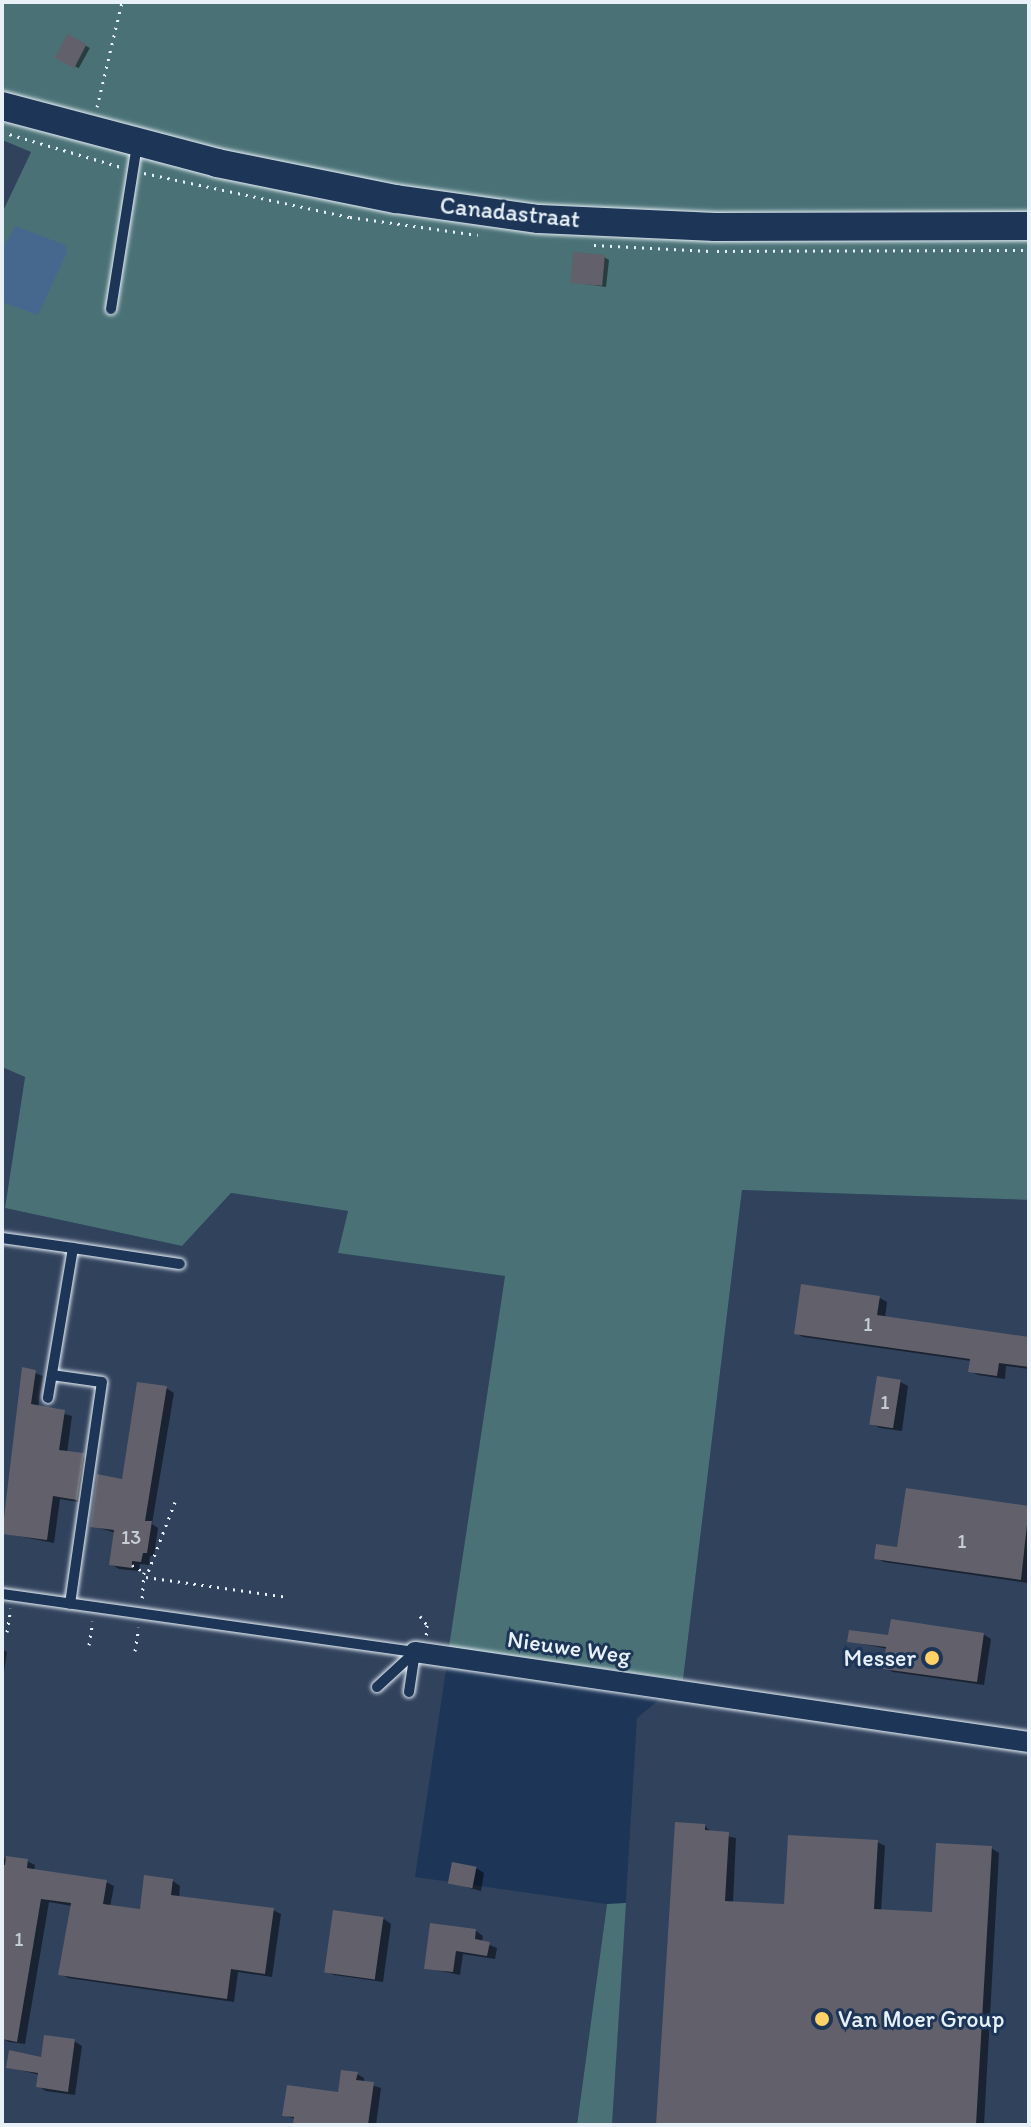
<!DOCTYPE html>
<html>
<head>
<meta charset="utf-8">
<style>
  body { margin:0 }
  #map { position:relative; width:1031px; height:2127px; overflow:hidden; background:#1d3557; font-family:Itim,sans-serif }
  div>[style] { position:absolute }
  .built>* { inset:0; background:#31425d }
  .green>* { inset:0; background:#4a7276 }
  .water>* { inset:0; background:#47688e }
  .shadow>* { inset:0; background:#0007; transform-origin:0 0 }
  .building>* { inset:0; background:#61606b; transform-origin:0 0 }
  .path>* { height:3px; margin-top:-1.5px; transform-origin:0; background:repeating-linear-gradient(90deg,#e8f1f8 0 2px,transparent 0 8px) }
  .roads { filter:drop-shadow(0 0 2px #e8f1f8) drop-shadow(0 0 2px #e8f1f8) }
  .lane>* { height:10px; margin:-5px; padding:0 5px; transform-origin:5px; border-radius:5px; background:#1d3557 }
  .street>* { height:20px; margin:-10px; padding:0 10px; transform-origin:10px; border-radius:10px; background:#1d3557 }
  .secondary>* { height:28px; margin:-14px; padding:0 14px; transform-origin:14px; border-radius:14px; background:#1d3557 }
  .dots>* { width:22px; height:22px; translate:-50% -50%; box-sizing:border-box; border:4px solid #1d3557; border-radius:50% }
  span { translate:-50% -50%; white-space:nowrap; text-align:center; line-height:1.15; -webkit-text-stroke:6px #1d3557; paint-order:stroke }
  .number-label { font-size:20px; color:#c6cdd5 }
  .number-label span { -webkit-text-stroke-width:0 }
  .street-label { font-size:24px; color:#e8f1f8 }
  .poi-label { font-size:24px; color:#e8f1f8 }
  .right { translate:-100% -50%; text-align:right }
  .left { translate:0 -50%; text-align:left }
  .frame { position:absolute; inset:0; border:4px solid #e8f1f8; pointer-events:none }
</style>
</head>
<body>
<div id="map">
  <div class="built">
    <i style="clip-path:polygon(2px 140px,31px 152px,2px 213px)"></i>
    <i style="clip-path:polygon(2px 1067px,25px 1077px,5px 1208px,182px 1246px,231px 1193px,348px 1211px,339px 1253px,505px 1276px,415px 1877px,607px 1904px,577px 2125px,2px 2125px)"></i>
    <i style="clip-path:polygon(742px 1190px,1029px 1200px,1029px 2125px,612px 2125px,637px 1718px,683px 1680px)"></i>
  </div>
  <div class="green">
    <i style="clip-path:polygon(2px 2px,1029px 2px,1029px 1200px,742px 1190px,683px 1680px,449px 1647px,505px 1276px,338px 1253px,348px 1211px,231px 1193px,182px 1246px,5px 1208px,25px 1077px,2px 1067px,2px 213px,31px 152px,2px 140px)"></i>
    <i style="clip-path:polygon(626px 1903px,612px 2125px,577px 2125px,607px 1904px)"></i>
  </div>
  <div class="water">
    <i style="clip-path:polygon(16px 226px,65px 245px,67px 252px,38px 315px,2px 302px,2px 248px)"></i>
  </div>
  <div class="shadow">
    <i style="left:68px;top:36px;width:25px;height:23px;rotate:29deg"></i>
    <i style="clip-path:polygon(604px 257px,609px 260px,606px 287px,572px 282px)"></i>
    <i style="clip-path:polygon(880px 1298px,887px 1302px,885px 1318px,1029px 1339px,1029px 1369px,1006px 1366px,1005px 1379px,978px 1375px,970px 1371px,971px 1361px,803px 1337px,796px 1333px)"></i>
    <i style="clip-path:polygon(24px 1369px,43px 1376px,38px 1407px,72px 1416px,67px 1453px,91px 1459px,84px 1503px,60px 1499px,54px 1543px,2px 1533px)"></i>
    <i style="clip-path:polygon(900px 1382px,908px 1386px,902px 1431px,880px 1428px,872px 1424px)"></i>
    <i style="clip-path:polygon(166px 1388px,174px 1393px,152px 1524px,158px 1528px,154px 1556px,150px 1556px,149px 1565px,140px 1564px,139px 1571px,119px 1569px,111px 1564px,116px 1533px,92px 1526px,124px 1481px)"></i>
    <i style="clip-path:polygon(907px 1490px,1029px 1508px,1028px 1583px,884px 1562px,876px 1558px,899px 1550px)"></i>
    <i style="clip-path:polygon(983px 1634px,991px 1639px,984px 1685px,893px 1672px,886px 1668px,888px 1649px,849px 1641px)"></i>
    <i style="clip-path:polygon(2px 1649px,7px 1652px,2px 1685px)"></i>
    <i style="clip-path:polygon(705px 1826px,712px 1833px,736px 1838px,733px 1903px,786px 1906px,877px 1842px,885px 1846px,881px 1912px,934px 1914px,991px 1848px,999px 1853px,984px 2125px,659px 2125px)"></i>
    <i style="clip-path:polygon(2px 1858px,27px 1861px,35px 1865px,34px 1871px,106px 1882px,114px 1886px,110px 1907px,141px 1911px,173px 1881px,180px 1886px,179px 1898px,273px 1910px,281px 1914px,272px 1977px,238px 1972px,234px 2002px,68px 1978px,60px 1974px,72px 1906px,49px 1902px,25px 2044px,9px 2042px,2px 2038px)"></i>
    <i style="clip-path:polygon(476px 1868px,484px 1873px,481px 1891px,451px 1883px)"></i>
    <i style="clip-path:polygon(384px 1919px,391px 1924px,383px 1982px,334px 1975px,327px 1971px)"></i>
    <i style="clip-path:polygon(476px 1931px,483px 1936px,482px 1942px,497px 1948px,495px 1959px,463px 1954px,460px 1975px,426px 1968px)"></i>
    <i style="clip-path:polygon(74px 2041px,82px 2046px,75px 2095px,46px 2091px,38px 2086px,40px 2075px,8px 2067px,43px 2059px)"></i>
    <i style="clip-path:polygon(357px 2074px,364px 2078px,364px 2083px,381px 2088px,376px 2125px,295px 2125px,295px 2119px,284px 2115px,340px 2094px)"></i>
  </div>
  <div class="building">
    <i style="left:67px;top:34px;width:22px;height:27px;rotate:27deg"></i>
    <i style="left:573px;top:252px;width:32px;height:31px;rotate:5deg"></i>
    <i style="clip-path:polygon(801px 1284px,880px 1296px,877px 1315px,1029px 1337px,1029px 1367px,999px 1363px,997px 1376px,968px 1372px,970px 1359px,794px 1334px)"></i>
    <i style="clip-path:polygon(22px 1367px,36px 1370px,31px 1404px,65px 1410px,59px 1450px,84px 1453px,77px 1500px,53px 1496px,47px 1540px,2px 1534px)"></i>
    <i style="left:877px;top:1376px;width:24px;height:49px;rotate:9deg"></i>
    <i style="clip-path:polygon(137px 1382px,167px 1386px,145px 1521px,152px 1521px,147px 1553px,143px 1553px,141px 1562px,132px 1561px,132px 1568px,109px 1565px,114px 1530px,90px 1527px,97px 1474px,122px 1479px)"></i>
    <i style="clip-path:polygon(906px 1488px,1029px 1506px,1021px 1580px,874px 1559px,876px 1544px,897px 1547px)"></i>
    <i style="clip-path:polygon(891px 1619px,984px 1633px,977px 1682px,883px 1669px,886px 1647px,847px 1642px,849px 1630px,888px 1635px)"></i>
    <i style="clip-path:polygon(675px 1822px,705px 1824px,705px 1830px,729px 1832px,725px 1901px,784px 1904px,788px 1835px,878px 1840px,874px 1909px,932px 1912px,936px 1843px,992px 1846px,976px 2125px,656px 2125px)"></i>
    <i style="clip-path:polygon(6px 1856px,28px 1859px,27px 1868px,107px 1880px,103px 1904px,140px 1909px,144px 1875px,173px 1879px,171px 1895px,274px 1908px,265px 1974px,231px 1969px,227px 1999px,58px 1975px,71px 1903px,41px 1899px,17px 2042px,2px 2039px,2px 1865px,5px 1865px)"></i>
    <i style="left:452px;top:1862px;width:25px;height:22px;rotate:11deg"></i>
    <i style="left:333px;top:1910px;width:51px;height:63px;rotate:8deg"></i>
    <i style="clip-path:polygon(430px 1923px,476px 1929px,475px 1939px,490px 1942px,487px 1956px,456px 1951px,453px 1972px,424px 1969px)"></i>
    <i style="clip-path:polygon(44px 2035px,75px 2039px,68px 2092px,36px 2087px,38px 2073px,6px 2068px,9px 2050px,41px 2057px)"></i>
    <i style="clip-path:polygon(341px 2070px,358px 2072px,356px 2080px,374px 2082px,368px 2125px,293px 2125px,294px 2117px,282px 2116px,287px 2085px,338px 2092px)"></i>
  </div>
  <div class="path">
    <i style="left:97px;top:107px;width:108px;rotate:-76.6deg"></i>
    <i style="left:2px;top:132px;width:124px;rotate:16.4deg"></i>
    <i style="left:144px;top:173px;width:211px;rotate:12.1deg"></i>
    <i style="left:350px;top:217px;width:129px;rotate:8deg"></i>
    <i style="left:594px;top:245px;width:116px;rotate:3deg"></i>
    <i style="left:717px;top:251px;width:312px;rotate:-0.2deg"></i>
    <i style="left:175px;top:1502px;width:80px;rotate:111.1deg"></i>
    <i style="left:146px;top:1577px;width:143px;rotate:8deg"></i>
    <i style="left:132px;top:1565px;width:14px;rotate:30deg"></i>
    <i style="left:144px;top:1572px;width:28px;rotate:94deg"></i>
    <i style="left:420px;top:1616px;width:11px;rotate:52deg"></i>
    <i style="left:427px;top:1625px;width:13px;rotate:94deg"></i>
    <i style="left:7px;top:1632px;width:24px;rotate:-81deg"></i>
    <i style="left:89px;top:1645px;width:24px;rotate:-81deg"></i>
    <i style="left:135px;top:1651px;width:24px;rotate:-81deg"></i>
  </div>
  <div class="roads">
    <div class="lane">
      <i style="left:111px;top:309px;width:167px;rotate:-81deg"></i>
      <i style="left:2px;top:1238px;width:72px;rotate:8deg"></i>
      <i style="left:73px;top:1248px;width:152px;rotate:99.5deg"></i>
      <i style="left:73px;top:1248px;width:108px;rotate:8.5deg"></i>
      <i style="left:52px;top:1375px;width:50px;rotate:8deg"></i>
      <i style="left:102px;top:1382px;width:224px;rotate:98.2deg"></i>
      <i style="left:2px;top:1594px;width:417px;rotate:8deg"></i>
      <i style="left:377px;top:1687px;width:52px;rotate:-42.6deg"></i>
      <i style="left:409px;top:1692px;width:40px;rotate:-81.5deg"></i>
    </div>
    <div class="street">
      <i style="left:415px;top:1652px;width:621px;rotate:8.34deg"></i>
    </div>
    <div class="secondary">
      <i style="left:2px;top:106px;width:222px;rotate:14.8deg"></i>
      <i style="left:217px;top:163px;width:183px;rotate:11.4deg"></i>
      <i style="left:396px;top:199px;width:144px;rotate:8deg"></i>
      <i style="left:539px;top:219px;width:176px;rotate:2.6deg"></i>
      <i style="left:715px;top:227px;width:314px;rotate:-0.2deg"></i>
    </div>
  </div>
  <div class="dots">
    <i style="left:932px;top:1658px;background:#ffd166"></i>
    <i style="left:822px;top:2019px;background:#ffd166"></i>
  </div>
  <div class="number-label">
    <span style="left:868px;top:1324px">1</span>
    <span style="left:885px;top:1402px">1</span>
    <span style="left:131px;top:1537px">13</span>
    <span style="left:962px;top:1541px">1</span>
    <span style="left:19px;top:1939px">1</span>
  </div>
  <div class="street-label">
    <span style="left:510px;top:212px;rotate:6deg">Canadastraat</span>
    <span style="left:569px;top:1647px;rotate:8deg">Nieuwe Weg</span>
  </div>
  <div class="poi-label">
    <span class="right" style="left:916px;top:1658px">Messer</span>
    <span class="left" style="left:838px;top:2019px">Van Moer Group</span>
  </div>
  <div class="frame"></div>
</div>
</body>
</html>
